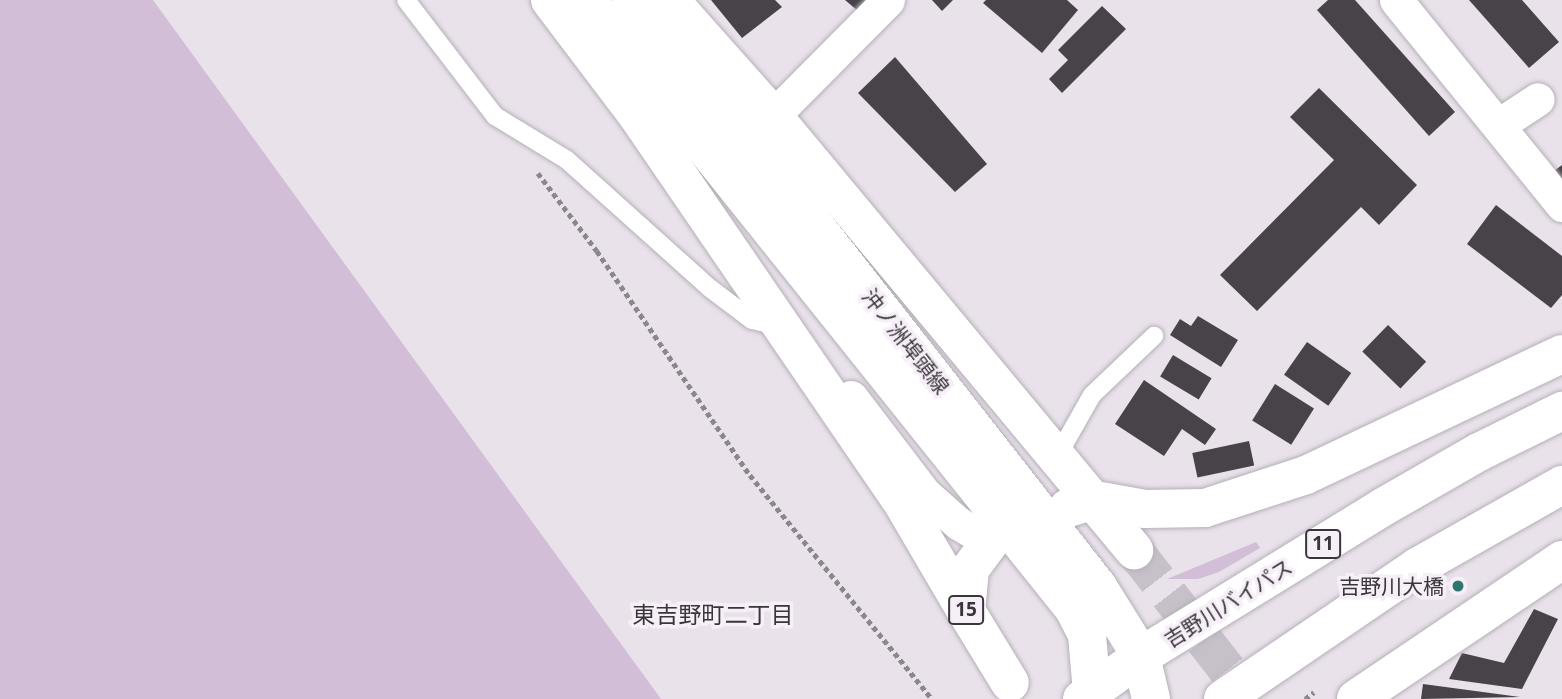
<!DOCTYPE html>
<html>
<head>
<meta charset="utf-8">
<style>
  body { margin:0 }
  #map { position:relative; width:1562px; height:699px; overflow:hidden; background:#e9e2eb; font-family:"Open Sans","Noto Sans JP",sans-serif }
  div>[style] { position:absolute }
  .green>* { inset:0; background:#d3bed8 }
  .building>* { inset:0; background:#484249; transform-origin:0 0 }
  .secondary-tunnel>* { height:38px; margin-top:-19px; transform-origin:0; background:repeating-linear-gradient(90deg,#c6c0c8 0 38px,transparent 0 57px) }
  .path>* { height:4.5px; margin-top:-2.25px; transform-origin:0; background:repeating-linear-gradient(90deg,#8c878d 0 5px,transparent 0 8.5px) }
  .roads { filter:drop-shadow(0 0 2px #b6afb8) drop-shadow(0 0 2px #b6afb8) }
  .service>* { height:18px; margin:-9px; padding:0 9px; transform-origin:9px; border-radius:9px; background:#fff }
  .minor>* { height:33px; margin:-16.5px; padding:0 16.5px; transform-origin:16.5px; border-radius:16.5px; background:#fff }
  .secondary>* { height:38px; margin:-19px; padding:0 19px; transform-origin:19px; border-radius:19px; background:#fff }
  .primary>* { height:38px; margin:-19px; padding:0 19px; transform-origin:19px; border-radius:19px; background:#fff }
  .trunk>* { height:38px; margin:-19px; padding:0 19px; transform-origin:19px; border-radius:19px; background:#fff }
  .dots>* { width:19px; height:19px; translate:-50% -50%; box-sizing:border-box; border:4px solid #f7eff8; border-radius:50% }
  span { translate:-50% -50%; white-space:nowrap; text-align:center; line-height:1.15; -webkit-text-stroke:7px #f7eff8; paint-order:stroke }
  .shield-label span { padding:2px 5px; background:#f7eff8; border:2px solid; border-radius:5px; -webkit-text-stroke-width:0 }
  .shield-label { font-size:19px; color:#39363a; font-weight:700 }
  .street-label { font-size:21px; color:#39363a }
  .poi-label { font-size:21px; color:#39363a }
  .right { translate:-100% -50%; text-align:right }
  .neighbourhood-label { font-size:23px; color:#39363a }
</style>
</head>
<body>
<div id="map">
  <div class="green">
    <i style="clip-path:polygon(0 0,153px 0,661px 699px,0 699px)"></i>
    <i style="clip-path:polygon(1256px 542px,1260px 548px,1219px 572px,1198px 579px,1167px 579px)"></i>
  </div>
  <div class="building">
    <i style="clip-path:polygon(711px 0,775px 0,782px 7px,742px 38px)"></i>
    <i style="clip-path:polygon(845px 0,866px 0,858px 11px)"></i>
    <i style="clip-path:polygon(932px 0,953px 0,942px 11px)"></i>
    <i style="clip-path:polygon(986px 0,1067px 0,1078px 10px,1042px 53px,983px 3px)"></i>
    <i style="clip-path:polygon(1328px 0,1355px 0,1455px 112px,1429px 136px,1317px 10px)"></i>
    <i style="clip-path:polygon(1469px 0,1522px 0,1559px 42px,1529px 68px)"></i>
    <i style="clip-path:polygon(1102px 6px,1126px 29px,1062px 93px,1049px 79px,1068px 60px,1058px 50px)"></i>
    <i style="clip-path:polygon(895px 57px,987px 164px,955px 192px,858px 93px)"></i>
    <i style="clip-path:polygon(1319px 88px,1417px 185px,1379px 225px,1361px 207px,1257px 311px,1220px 275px,1334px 160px,1290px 117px)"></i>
    <i style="clip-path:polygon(1562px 165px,1562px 182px,1554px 171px)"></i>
    <i style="clip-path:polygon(1496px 205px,1562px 256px,1562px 295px,1551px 308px,1467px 244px)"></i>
    <i style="clip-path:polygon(1198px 316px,1238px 340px,1221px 367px,1170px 335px,1180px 319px,1191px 326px)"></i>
    <i style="left:1388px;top:325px;width:53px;height:37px;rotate:44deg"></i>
    <i style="left:1307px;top:342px;width:54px;height:40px;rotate:35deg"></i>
    <i style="left:1173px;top:355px;width:45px;height:25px;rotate:31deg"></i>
    <i style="clip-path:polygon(1144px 380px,1216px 429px,1205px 445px,1182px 429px,1164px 456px,1115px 424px)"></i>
    <i style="left:1275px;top:384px;width:46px;height:43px;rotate:32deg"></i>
    <i style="left:1249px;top:441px;width:25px;height:58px;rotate:78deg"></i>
    <i style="clip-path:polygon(1534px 609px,1558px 619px,1522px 689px,1449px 679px,1462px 653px,1504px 663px)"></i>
    <i style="clip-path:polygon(1423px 684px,1520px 697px,1421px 699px)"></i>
  </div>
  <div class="secondary-tunnel">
    <i style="left:1134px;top:550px;width:189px;rotate:52.1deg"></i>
  </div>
  <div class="path">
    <i style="left:538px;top:173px;width:98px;rotate:52.9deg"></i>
    <i style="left:597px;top:251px;width:271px;rotate:55.7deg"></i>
    <i style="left:750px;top:475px;width:289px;rotate:50.9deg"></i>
    <i style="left:1305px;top:699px;width:11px;rotate:-38deg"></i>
  </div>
  <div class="roads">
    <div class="service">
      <i style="left:406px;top:0;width:146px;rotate:52.5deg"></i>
      <i style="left:495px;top:116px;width:84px;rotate:31.4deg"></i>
      <i style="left:567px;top:160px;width:193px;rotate:41.9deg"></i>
      <i style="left:711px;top:289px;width:51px;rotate:37.1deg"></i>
      <i style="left:752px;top:320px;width:26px;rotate:13deg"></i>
      <i style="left:1058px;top:455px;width:69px;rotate:-60.5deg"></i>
      <i style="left:1092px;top:395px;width:86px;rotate:-43.6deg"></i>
    </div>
    <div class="minor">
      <i style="left:1396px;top:0;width:264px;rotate:51deg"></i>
      <i style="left:773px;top:116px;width:163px;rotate:-45.2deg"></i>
      <i style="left:1500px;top:124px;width:45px;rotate:-33.3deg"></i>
      <i style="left:851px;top:397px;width:122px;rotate:52.7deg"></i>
      <i style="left:925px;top:494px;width:44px;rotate:41.3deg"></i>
      <i style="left:958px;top:523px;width:35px;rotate:31deg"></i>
    </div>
    <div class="secondary">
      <i style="left:550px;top:0;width:144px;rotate:52.9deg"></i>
      <i style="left:637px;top:115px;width:463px;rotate:55.6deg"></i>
      <i style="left:899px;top:497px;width:132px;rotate:59.6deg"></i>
      <i style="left:587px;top:0;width:780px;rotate:51.35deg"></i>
      <i style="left:1074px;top:609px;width:29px;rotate:63deg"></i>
      <i style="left:1087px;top:635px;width:57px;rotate:85deg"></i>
      <i style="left:631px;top:0;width:222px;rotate:50.5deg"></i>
      <i style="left:772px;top:171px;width:529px;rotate:51.92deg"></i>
      <i style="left:1098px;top:587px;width:81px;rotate:58.1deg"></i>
      <i style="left:1141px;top:656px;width:44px;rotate:76.9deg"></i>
      <i style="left:670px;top:0;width:155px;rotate:48.4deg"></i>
      <i style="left:773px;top:116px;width:565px;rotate:50.25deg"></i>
    </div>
    <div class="primary">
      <i style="left:1068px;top:508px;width:28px;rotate:-17deg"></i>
      <i style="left:996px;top:534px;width:44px;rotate:126.6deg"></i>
      <i style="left:970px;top:569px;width:42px;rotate:95.4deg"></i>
      <i style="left:966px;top:611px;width:84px;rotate:58.6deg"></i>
    </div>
    <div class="trunk">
      <i style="left:1095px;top:500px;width:51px;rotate:10.2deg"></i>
      <i style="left:1145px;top:509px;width:60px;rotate:-1deg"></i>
      <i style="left:1205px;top:508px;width:106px;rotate:-18.1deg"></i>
      <i style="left:1306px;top:475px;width:283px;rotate:-25.3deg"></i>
      <i style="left:1082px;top:699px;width:73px;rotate:-36.1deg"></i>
      <i style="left:1141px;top:656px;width:284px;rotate:-31.6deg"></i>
      <i style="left:1383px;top:507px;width:111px;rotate:-29.8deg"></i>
      <i style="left:1479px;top:452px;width:93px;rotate:-26.3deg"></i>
      <i style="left:1223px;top:699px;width:235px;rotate:-34.2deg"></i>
      <i style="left:1417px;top:567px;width:167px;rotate:-29.5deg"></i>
      <i style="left:1356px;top:699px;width:249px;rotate:-34deg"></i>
    </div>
  </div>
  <div class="dots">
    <i style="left:1458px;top:586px;background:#2f776e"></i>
  </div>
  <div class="shield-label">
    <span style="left:1323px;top:544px">11</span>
    <span style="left:966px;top:610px">15</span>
  </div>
  <div class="street-label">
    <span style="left:906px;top:341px;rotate:52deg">沖ノ洲埠頭線</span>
    <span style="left:1228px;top:603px;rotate:-32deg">吉野川バイパス</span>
  </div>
  <div class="poi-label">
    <span class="right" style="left:1444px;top:586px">吉野川大橋</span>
  </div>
  <div class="neighbourhood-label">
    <span style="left:713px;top:614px">東吉野町二丁目</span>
  </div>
</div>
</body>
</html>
